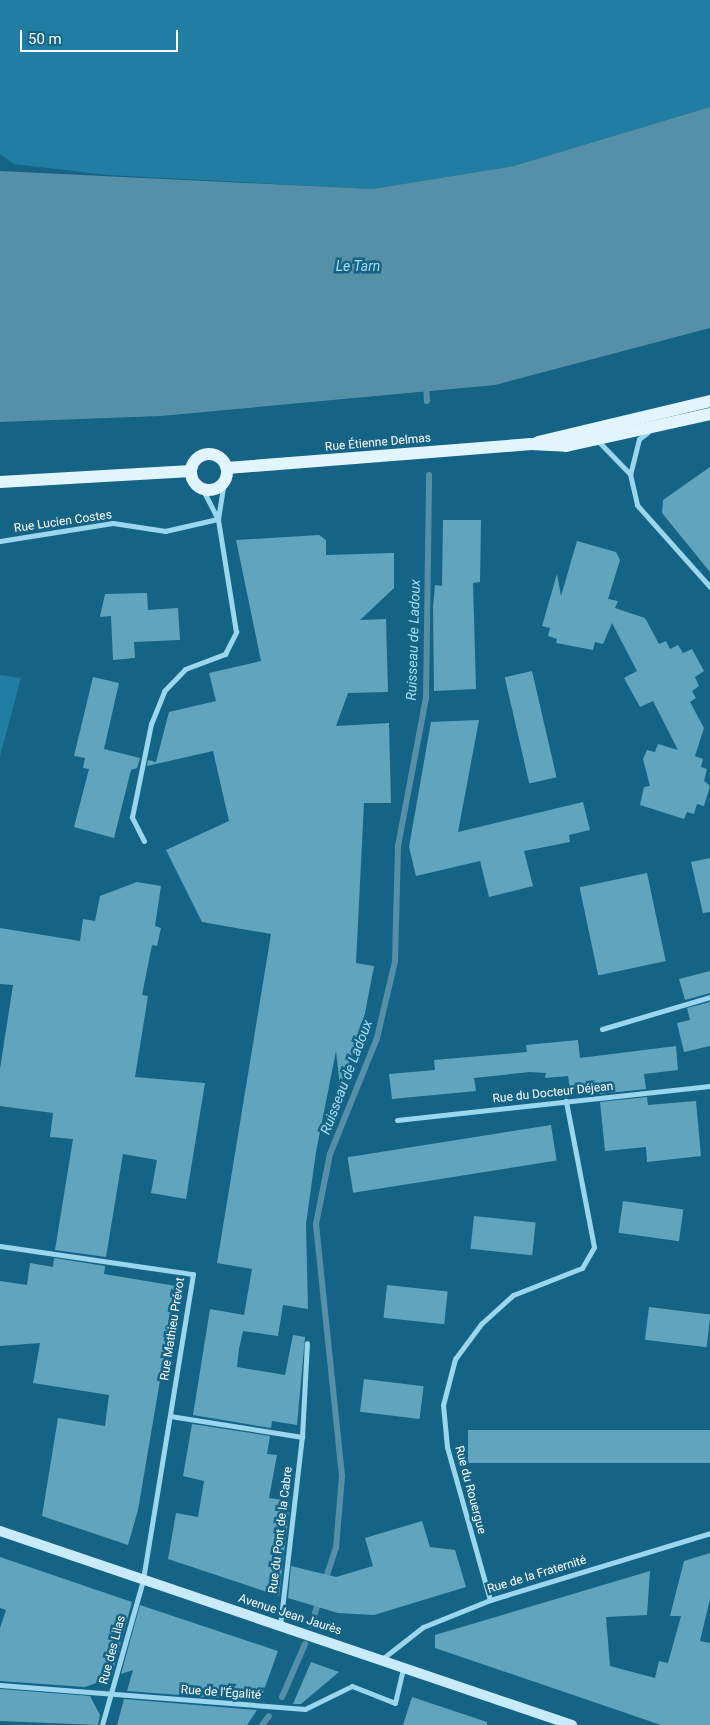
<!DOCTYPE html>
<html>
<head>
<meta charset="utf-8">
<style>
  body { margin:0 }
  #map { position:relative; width:710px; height:1725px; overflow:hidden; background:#166485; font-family:Roboto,sans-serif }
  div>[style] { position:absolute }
  .green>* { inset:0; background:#217da1 }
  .water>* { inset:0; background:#5690a8 }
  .stream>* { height:6px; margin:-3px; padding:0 3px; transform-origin:3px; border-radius:3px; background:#5690a8 }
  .building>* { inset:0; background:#61a4bd; transform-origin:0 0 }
  .street>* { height:5px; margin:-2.5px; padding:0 2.5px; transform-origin:2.5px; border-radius:2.5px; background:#9ad6ee }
  .secondary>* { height:10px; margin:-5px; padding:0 5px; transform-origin:5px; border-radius:5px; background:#c7ebfa }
  .primary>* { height:12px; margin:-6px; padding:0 6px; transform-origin:6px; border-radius:6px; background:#e1f5ff }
  .primary>.ring { margin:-6px; padding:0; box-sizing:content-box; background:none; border:12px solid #e1f5ff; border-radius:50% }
  span { translate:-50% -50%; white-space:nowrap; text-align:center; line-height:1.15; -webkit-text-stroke:5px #166485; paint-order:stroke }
  .street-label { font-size:12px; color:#fff }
  .water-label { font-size:14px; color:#a6dff5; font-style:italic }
  .scale { position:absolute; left:20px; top:30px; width:158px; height:22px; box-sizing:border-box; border:2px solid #fff; border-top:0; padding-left:6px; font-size:15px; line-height:18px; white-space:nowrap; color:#fff; -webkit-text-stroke:4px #166485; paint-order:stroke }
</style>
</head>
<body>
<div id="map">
  <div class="green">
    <i style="clip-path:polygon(0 0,710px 0,710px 107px,515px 166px,372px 189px,107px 175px,14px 164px,0 154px)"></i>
    <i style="clip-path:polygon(0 675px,21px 678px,0 756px)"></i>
  </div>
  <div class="water">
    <i style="clip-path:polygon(710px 107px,710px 328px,495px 385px,161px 416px,0 422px,0 171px,372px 189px,514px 166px)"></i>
  </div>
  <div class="stream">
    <i style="left:426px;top:383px;width:18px;rotate:87deg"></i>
    <i style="left:325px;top:1581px;width:35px;rotate:-72deg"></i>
    <i style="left:336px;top:1548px;width:72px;rotate:-85.2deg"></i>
    <i style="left:342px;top:1476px;width:253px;rotate:-95.9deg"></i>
    <i style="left:316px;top:1224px;width:71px;rotate:-78.7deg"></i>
    <i style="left:330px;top:1154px;width:125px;rotate:-67.9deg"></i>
    <i style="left:377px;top:1038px;width:79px;rotate:-76.8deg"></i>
    <i style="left:395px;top:961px;width:115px;rotate:-88.5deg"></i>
    <i style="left:398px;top:846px;width:151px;rotate:-79.3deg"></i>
    <i style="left:426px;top:698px;width:223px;rotate:-89.2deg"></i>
    <i style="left:311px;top:1625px;width:26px;rotate:-72deg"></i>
    <i style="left:282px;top:1697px;width:58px;rotate:-66.5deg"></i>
    <i style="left:262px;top:1725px;width:11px;rotate:-52deg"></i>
  </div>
  <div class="building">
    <i style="clip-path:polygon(710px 467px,710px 572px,662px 513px,663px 500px)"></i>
    <i style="clip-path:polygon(443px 520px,481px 520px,480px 582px,473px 583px,476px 689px,434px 691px,433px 608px,435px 585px,442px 586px)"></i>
    <i style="clip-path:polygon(319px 535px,326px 540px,326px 555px,394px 553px,394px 588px,360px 620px,386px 619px,388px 692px,348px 693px,336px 726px,389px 723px,391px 803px,364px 803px,356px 963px,374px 966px,363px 1024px,340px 1087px,336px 1051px,316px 1152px,306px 1224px,308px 1309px,283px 1305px,278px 1336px,243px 1331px,239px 1349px,237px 1367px,285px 1375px,293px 1335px,305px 1337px,297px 1425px,272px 1421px,271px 1428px,193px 1415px,210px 1309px,244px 1315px,252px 1269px,217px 1263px,271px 934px,202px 922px,166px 850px,229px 821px,213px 751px,147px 766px,148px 760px,156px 762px,169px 712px,216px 701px,209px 673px,261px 661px,236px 540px)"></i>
    <i style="clip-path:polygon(577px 541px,616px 552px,620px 560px,608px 599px,618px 601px,615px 608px,645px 618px,659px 644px,666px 641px,670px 649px,678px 645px,683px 653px,692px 649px,704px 671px,695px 677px,699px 686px,692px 691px,696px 698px,690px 702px,704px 728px,695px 756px,703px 759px,701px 767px,707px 769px,704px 781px,710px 786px,704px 806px,697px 804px,694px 814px,687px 812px,684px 819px,640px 805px,644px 787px,650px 786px,643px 759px,647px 750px,655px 752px,658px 744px,678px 750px,653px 701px,640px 707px,624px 678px,637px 671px,612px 623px,603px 644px,595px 642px,593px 650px,556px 643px,557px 639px,548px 636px,550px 628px,542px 626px,557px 574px,561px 596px)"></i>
    <i style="clip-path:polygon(147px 593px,148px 610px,178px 608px,180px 640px,134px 642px,135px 658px,113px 660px,111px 616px,100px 617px,105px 594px)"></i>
    <i style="left:532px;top:671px;width:109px;height:28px;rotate:77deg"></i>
    <i style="clip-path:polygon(93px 677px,119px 683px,104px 749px,140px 758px,137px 768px,131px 770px,114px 838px,74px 827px,89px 769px,83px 768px,85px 758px,74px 756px)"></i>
    <i style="clip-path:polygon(479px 720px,458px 832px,583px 802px,590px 830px,569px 835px,570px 842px,524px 851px,533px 886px,489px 897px,480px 861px,416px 876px,409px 847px,431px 722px)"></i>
    <i style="clip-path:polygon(710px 858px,710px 912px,703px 913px,691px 862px)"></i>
    <i style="left:647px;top:873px;width:90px;height:69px;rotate:78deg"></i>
    <i style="clip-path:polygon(137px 882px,161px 886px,155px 926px,161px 928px,157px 946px,152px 945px,142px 995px,148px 996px,135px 1077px,205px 1083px,186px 1199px,151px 1193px,157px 1160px,123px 1154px,106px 1257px,55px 1250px,73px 1139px,50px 1137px,53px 1113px,0 1106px,0 1069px,13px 985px,0 984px,0 928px,80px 941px,83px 919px,95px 921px,100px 896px)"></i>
    <i style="clip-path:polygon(710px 971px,710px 993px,685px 1000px,679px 979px)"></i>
    <i style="clip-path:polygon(710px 1002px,710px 1046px,684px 1052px,677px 1023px,690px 1020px,687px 1008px)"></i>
    <i style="clip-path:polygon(578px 1040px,580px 1058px,676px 1046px,678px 1070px,644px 1074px,646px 1089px,599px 1094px,598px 1087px,570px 1091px,568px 1076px,545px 1078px,546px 1073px,530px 1072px,474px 1078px,476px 1091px,392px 1099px,389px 1074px,435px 1070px,434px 1060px,527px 1052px,526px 1045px)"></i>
    <i style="clip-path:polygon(647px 1097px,648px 1105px,696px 1101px,701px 1156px,647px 1162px,646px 1147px,605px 1151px,600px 1102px)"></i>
    <i style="left:551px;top:1125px;width:36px;height:206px;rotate:81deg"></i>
    <i style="left:623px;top:1201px;width:61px;height:32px;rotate:8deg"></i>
    <i style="left:474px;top:1216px;width:62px;height:33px;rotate:6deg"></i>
    <i style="clip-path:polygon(54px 1258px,105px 1266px,104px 1274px,176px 1286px,138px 1510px,128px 1545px,42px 1516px,58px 1418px,105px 1426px,109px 1395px,33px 1383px,40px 1343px,0 1346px,0 1281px,27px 1285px,30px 1263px,53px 1267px)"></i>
    <i style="left:387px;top:1285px;width:61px;height:33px;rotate:6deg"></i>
    <i style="left:649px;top:1307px;width:62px;height:33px;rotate:7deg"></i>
    <i style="left:364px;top:1379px;width:60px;height:33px;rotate:7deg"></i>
    <i style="clip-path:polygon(192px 1424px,270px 1436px,267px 1454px,277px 1455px,269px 1498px,290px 1501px,279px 1596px,168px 1559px,176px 1513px,198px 1517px,204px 1481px,183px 1476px)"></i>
    <i style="left:710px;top:1430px;width:33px;height:242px;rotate:90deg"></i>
    <i style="clip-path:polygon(422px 1521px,430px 1547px,455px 1550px,466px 1587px,374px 1615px,338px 1613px,288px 1598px,291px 1566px,336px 1577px,373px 1566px,365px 1538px)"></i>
    <i style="clip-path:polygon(710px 1553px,710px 1599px,700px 1641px,710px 1643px,710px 1725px,661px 1725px,435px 1648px,435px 1635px,650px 1571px,647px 1615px,606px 1617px,610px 1666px,655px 1678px,659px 1661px,668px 1663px,681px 1616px,670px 1616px,684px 1561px)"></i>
    <i style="clip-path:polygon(0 1557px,132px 1602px,111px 1678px,85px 1687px,0 1681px,0 1628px,6px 1610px,0 1608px)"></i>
    <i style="clip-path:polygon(140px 1605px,278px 1651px,260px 1701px,127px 1691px,133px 1670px,121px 1674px)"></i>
    <i style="clip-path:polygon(311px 1662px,339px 1672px,301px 1704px,293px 1704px)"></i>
    <i style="clip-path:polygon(0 1689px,90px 1696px,100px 1715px,98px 1725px,0 1721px)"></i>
    <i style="clip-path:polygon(412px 1697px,487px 1722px,487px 1725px,403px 1725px)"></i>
    <i style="clip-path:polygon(124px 1699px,257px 1710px,247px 1725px,117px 1725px)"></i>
  </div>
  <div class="street">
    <i style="left:648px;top:432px;width:11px;rotate:142deg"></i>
    <i style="left:639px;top:439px;width:36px;rotate:104deg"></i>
    <i style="left:630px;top:474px;width:32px;rotate:77deg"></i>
    <i style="left:637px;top:505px;width:110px;rotate:48.3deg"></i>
    <i style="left:599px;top:442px;width:45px;rotate:45.9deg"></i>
    <i style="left:203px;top:490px;width:33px;rotate:63deg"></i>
    <i style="left:0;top:541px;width:114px;rotate:-9.1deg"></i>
    <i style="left:113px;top:523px;width:53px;rotate:8.7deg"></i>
    <i style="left:165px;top:531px;width:54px;rotate:-12.8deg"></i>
    <i style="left:144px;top:841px;width:27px;rotate:-117deg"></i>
    <i style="left:132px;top:817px;width:95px;rotate:-78.5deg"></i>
    <i style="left:151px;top:724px;width:35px;rotate:-68deg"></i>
    <i style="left:164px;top:691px;width:30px;rotate:-46deg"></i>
    <i style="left:185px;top:669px;width:43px;rotate:-20.6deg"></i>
    <i style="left:225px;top:654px;width:25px;rotate:-63deg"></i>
    <i style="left:236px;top:632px;width:114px;rotate:-99.1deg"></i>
    <i style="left:218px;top:519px;width:36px;rotate:-81deg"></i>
    <i style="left:602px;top:1029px;width:113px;rotate:-16.5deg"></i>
    <i style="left:397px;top:1120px;width:315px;rotate:-6.2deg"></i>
    <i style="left:0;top:1246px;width:195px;rotate:8.3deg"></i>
    <i style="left:193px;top:1274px;width:310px;rotate:99.3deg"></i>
    <i style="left:143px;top:1580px;width:151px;rotate:105.8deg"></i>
    <i style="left:170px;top:1416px;width:134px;rotate:9deg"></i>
    <i style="left:490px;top:1600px;width:159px;rotate:-105.7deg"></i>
    <i style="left:447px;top:1447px;width:42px;rotate:-95.4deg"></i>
    <i style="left:443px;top:1405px;width:48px;rotate:-75.4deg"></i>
    <i style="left:455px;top:1359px;width:44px;rotate:-53.4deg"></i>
    <i style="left:481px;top:1324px;width:43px;rotate:-42.2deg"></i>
    <i style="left:513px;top:1295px;width:74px;rotate:-21.4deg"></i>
    <i style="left:582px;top:1268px;width:24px;rotate:-60deg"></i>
    <i style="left:594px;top:1247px;width:149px;rotate:-100.9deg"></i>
    <i style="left:280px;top:1626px;width:190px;rotate:-83.4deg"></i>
    <i style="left:302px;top:1437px;width:94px;rotate:-87deg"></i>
    <i style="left:382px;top:1659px;width:52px;rotate:-38deg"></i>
    <i style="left:423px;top:1627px;width:72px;rotate:-21.9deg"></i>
    <i style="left:490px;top:1600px;width:230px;rotate:-16.9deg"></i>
    <i style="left:0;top:1685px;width:306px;rotate:4.5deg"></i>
    <i style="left:305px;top:1709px;width:52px;rotate:-26.1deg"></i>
    <i style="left:352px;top:1686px;width:46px;rotate:21.6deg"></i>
    <i style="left:395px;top:1703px;width:37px;rotate:-77deg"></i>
  </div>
  <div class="secondary">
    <i style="left:0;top:1531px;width:604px;rotate:18.73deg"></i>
  </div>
  <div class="primary">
    <i style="left:538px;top:442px;width:177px;rotate:-13.4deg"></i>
    <i class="ring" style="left:191px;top:454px;width:24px;height:24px"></i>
    <i style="left:227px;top:468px;width:305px;rotate:-4.5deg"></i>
    <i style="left:531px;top:444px;width:35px;rotate:3deg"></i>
    <i style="left:566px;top:446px;width:148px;rotate:-12.5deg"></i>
    <i style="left:0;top:482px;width:191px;rotate:-3.3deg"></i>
  </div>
  <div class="street-label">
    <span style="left:378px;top:443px;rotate:-5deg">Rue Étienne Delmas</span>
    <span style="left:63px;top:522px;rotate:-8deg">Rue Lucien Costes</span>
    <span style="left:553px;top:1093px;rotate:-6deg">Rue du Docteur Déjean</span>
    <span style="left:173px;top:1329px;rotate:-81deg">Rue Mathieu Prévot</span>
    <span style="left:470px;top:1490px;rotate:75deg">Rue du Rouergue</span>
    <span style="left:281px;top:1530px;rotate:-83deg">Rue du Pont de la Cabre</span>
    <span style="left:537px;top:1575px;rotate:-17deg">Rue de la Fraternité</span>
    <span style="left:290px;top:1615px;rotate:18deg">Avenue Jean Jaurès</span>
    <span style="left:113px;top:1650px;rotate:-75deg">Rue des Lilas</span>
    <span style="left:221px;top:1693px;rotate:4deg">Rue de l'Égalité</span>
  </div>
  <div class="water-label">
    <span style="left:358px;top:266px">Le Tarn</span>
    <span style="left:413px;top:640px;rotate:-88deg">Ruisseau de Ladoux</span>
    <span style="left:346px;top:1077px;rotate:-69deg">Ruisseau de Ladoux</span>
  </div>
  <div class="scale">50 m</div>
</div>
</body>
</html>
